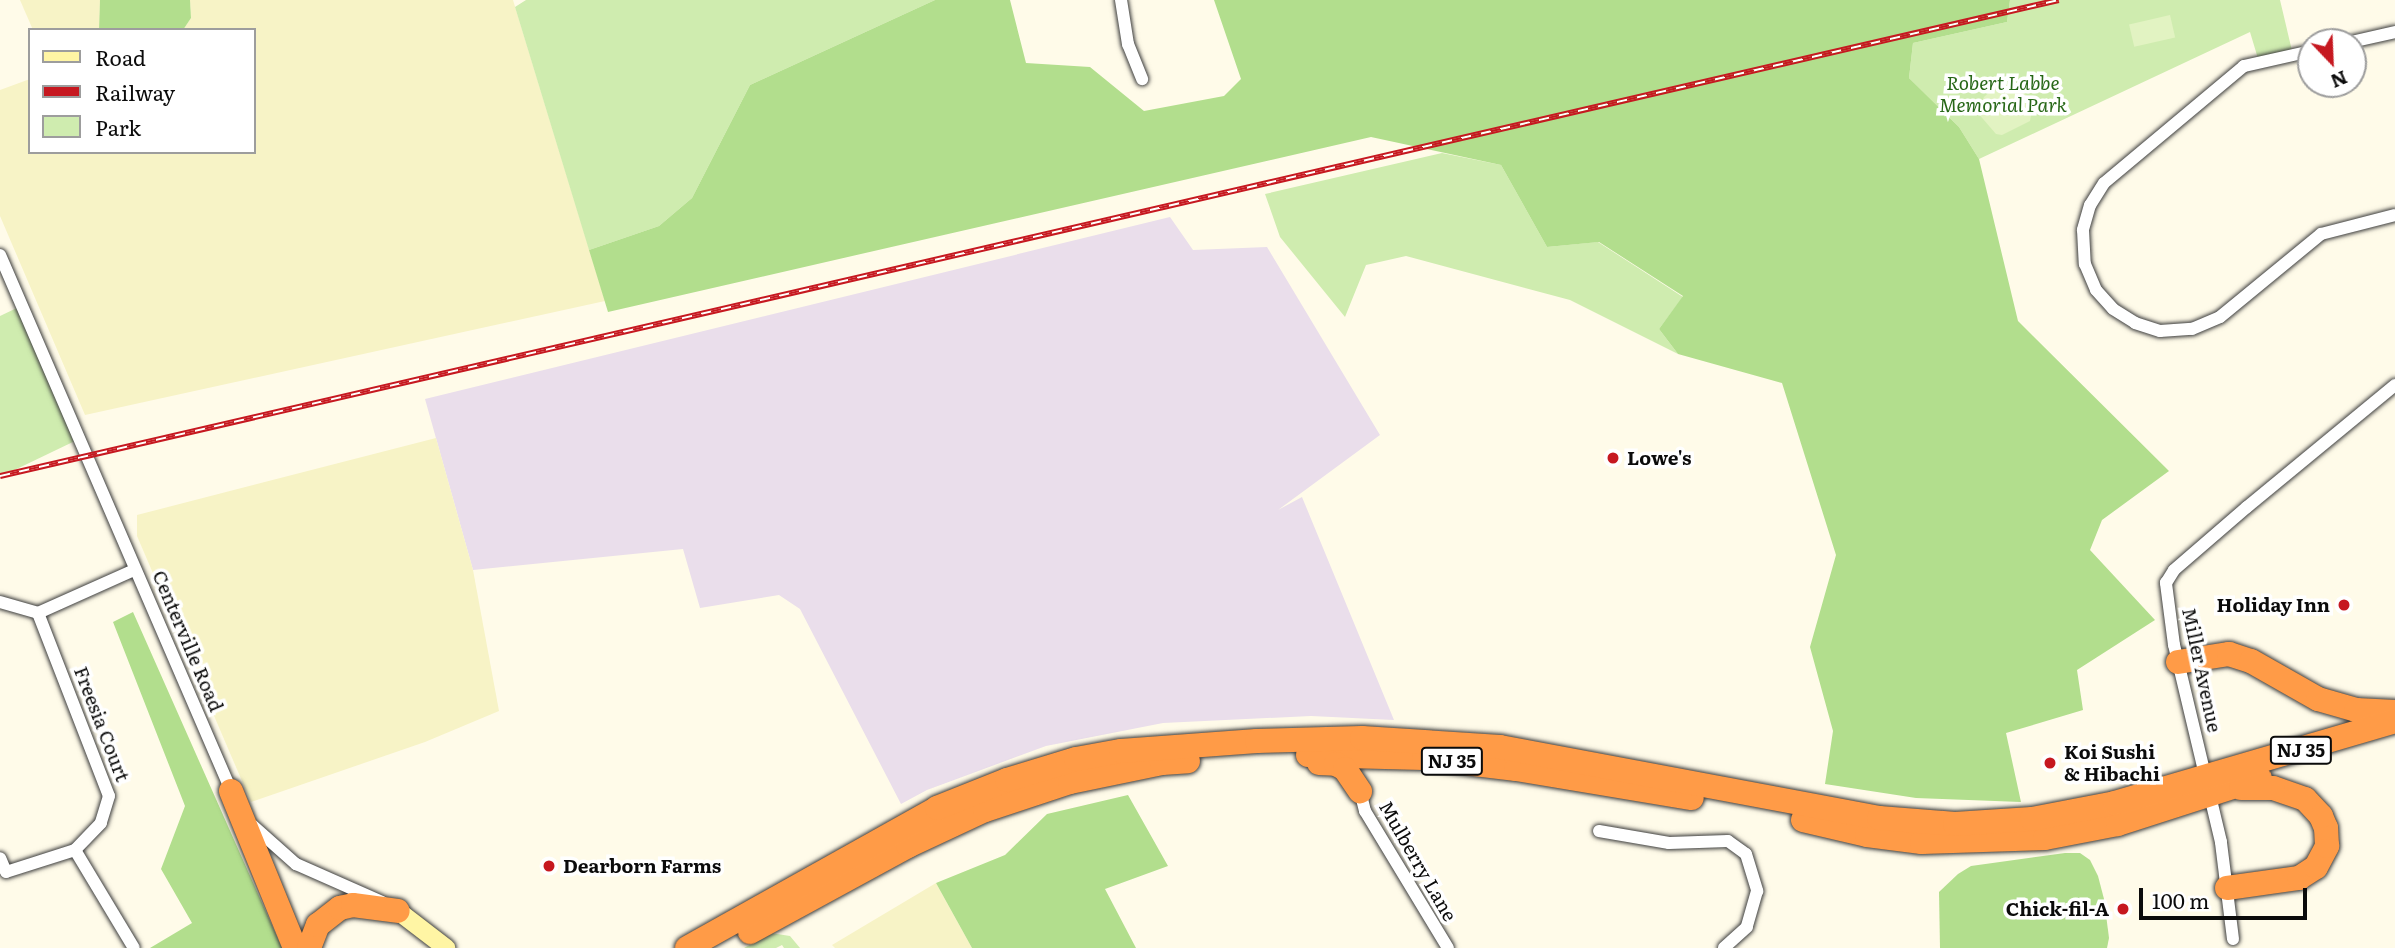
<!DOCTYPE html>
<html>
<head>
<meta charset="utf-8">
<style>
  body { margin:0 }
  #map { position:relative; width:2395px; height:948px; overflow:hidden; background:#fffbe9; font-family:Literata,serif }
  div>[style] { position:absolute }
  .industrial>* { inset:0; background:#eadeeb }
  .farmland>* { inset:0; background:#f7f3c6 }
  .green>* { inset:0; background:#cfecaf }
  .forest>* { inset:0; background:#b2de8d }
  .pitch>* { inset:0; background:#e2f3c2; transform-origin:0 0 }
  .roads { filter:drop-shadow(0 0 2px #3e3e3e) drop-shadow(0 0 2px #3e3e3e) }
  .street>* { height:12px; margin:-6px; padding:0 6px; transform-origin:6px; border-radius:6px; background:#fff }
  .secondary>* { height:18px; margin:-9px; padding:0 9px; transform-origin:9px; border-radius:9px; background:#fff5a4 }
  .highway>* { height:24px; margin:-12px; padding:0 12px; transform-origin:12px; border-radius:12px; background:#ff9b47 }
  .rail>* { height:6px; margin-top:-3px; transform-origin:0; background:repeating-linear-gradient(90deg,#fff 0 10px,#c61820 0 20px); box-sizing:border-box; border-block:2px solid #c61820 }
  .dots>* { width:19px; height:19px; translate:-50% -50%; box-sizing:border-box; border:4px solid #fff; border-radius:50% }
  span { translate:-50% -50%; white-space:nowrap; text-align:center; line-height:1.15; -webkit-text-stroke:7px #fff; paint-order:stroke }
  .shield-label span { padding:2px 5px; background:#fff; border:2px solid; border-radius:5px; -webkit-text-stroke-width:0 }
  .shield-label { font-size:18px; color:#0b0b0b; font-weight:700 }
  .park-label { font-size:19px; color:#276717; font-style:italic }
  .poi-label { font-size:19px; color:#0b0b0b; font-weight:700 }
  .left { translate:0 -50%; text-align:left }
  .right { translate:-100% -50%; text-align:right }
  .street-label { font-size:19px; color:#0b0b0b }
  .legend { position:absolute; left:28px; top:28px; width:228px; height:126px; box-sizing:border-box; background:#fff; border:2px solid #9d9d9d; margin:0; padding:9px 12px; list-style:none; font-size:21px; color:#0b0b0b }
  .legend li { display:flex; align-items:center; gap:14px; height:35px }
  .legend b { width:35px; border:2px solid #9d9d9d }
  .north { position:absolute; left:2297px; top:28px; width:70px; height:70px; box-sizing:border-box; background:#fff; border:2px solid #9d9d9d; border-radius:50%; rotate:157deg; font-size:19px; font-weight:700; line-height:28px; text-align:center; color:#0b0b0b }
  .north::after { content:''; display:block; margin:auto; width:24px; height:32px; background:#c61820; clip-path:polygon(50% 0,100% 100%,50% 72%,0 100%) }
  .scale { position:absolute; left:2139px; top:888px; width:168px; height:32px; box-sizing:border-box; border:4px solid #0b0b0b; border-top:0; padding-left:9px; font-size:21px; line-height:24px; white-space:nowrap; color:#0b0b0b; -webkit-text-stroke:5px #fff; paint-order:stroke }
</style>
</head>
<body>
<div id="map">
  <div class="industrial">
    <i style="clip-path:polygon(1170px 217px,1193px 250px,1267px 247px,1380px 435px,1278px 510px,1302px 497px,1394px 720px,1311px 716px,1163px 723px,1046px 746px,927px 790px,901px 804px,800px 609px,779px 595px,700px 608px,683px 549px,473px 570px,425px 399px)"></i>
  </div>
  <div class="farmland">
    <i style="clip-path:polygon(20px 0,100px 0,99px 30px,33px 30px)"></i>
    <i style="clip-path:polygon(190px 0,513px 0,605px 301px,85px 415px,0 216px,0 90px,30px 79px,30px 152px,254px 152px,254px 30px,183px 30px,191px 18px)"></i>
    <i style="clip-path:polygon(436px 438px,473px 570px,499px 711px,425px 742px,251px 802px,137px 536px,137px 515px)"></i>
    <i style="clip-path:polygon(936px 883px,972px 948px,835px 948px,832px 945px)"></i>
  </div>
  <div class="green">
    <i style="clip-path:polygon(526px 0,935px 0,750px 85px,692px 198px,659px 226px,589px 250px,515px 7px)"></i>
    <i style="clip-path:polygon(2010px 0,2280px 0,2293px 55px,2259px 62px,2250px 32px,1979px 159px,1959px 127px,1909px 78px,1913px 43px,2007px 22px)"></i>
    <i style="clip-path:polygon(1442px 153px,1501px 165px,1547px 247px,1598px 242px,1683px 297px,1659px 329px,1678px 354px,1570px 300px,1406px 256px,1366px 265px,1345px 317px,1280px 237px,1265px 194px)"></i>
    <i style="clip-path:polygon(21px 306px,77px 440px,0 477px,0 316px)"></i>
    <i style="clip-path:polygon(771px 933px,790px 936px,800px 948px,784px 948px,782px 945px,776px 948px,744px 948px)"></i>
  </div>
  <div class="forest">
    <i style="clip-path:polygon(100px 0,190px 0,191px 18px,183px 30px,99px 30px)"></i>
    <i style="clip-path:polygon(935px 0,1010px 0,1026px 63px,1090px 67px,1144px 111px,1224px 96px,1241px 79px,1214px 0,2010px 0,2007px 22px,1913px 43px,1909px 78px,1959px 127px,1979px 159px,2018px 321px,2169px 471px,2102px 520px,2090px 550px,2155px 620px,2077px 670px,2083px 710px,2006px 733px,2021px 802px,1916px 798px,1825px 784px,1833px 731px,1810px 647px,1836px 555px,1782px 383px,1678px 354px,1659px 329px,1683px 296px,1599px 242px,1547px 247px,1501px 165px,1371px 137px,608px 312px,589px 250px,659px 226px,692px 198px,750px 85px)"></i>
    <i style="clip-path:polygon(133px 612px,282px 948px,150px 948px,192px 923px,161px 869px,185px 806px,113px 622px)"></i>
    <i style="clip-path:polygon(1128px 795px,1168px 866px,1105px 889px,1136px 948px,972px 948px,936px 883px,1005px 855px,1047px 814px)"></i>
    <i style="clip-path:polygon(2065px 853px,2080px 853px,2090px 860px,2098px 876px,2104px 899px,2109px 938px,2107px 948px,1940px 948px,1939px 892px,1958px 874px,1971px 866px)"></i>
  </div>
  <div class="pitch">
    <i style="left:2170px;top:15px;width:23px;height:42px;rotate:77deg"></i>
    <i style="clip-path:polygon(2013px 83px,2027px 96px,2032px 109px,2030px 121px,2002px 135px,1996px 134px,1977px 112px,1984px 97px,1996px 86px)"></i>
  </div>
  <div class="roads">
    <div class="street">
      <i style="left:1121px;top:0;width:45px;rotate:81deg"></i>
      <i style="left:1128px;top:44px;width:38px;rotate:68deg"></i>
      <i style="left:2351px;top:42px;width:45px;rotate:-12.8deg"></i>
      <i style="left:2311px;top:51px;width:69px;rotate:167.4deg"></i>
      <i style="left:2244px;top:66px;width:182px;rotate:140.1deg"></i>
      <i style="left:2104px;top:183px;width:26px;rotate:122deg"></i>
      <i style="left:2090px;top:205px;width:26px;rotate:106deg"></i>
      <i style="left:2083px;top:230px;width:34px;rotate:87deg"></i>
      <i style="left:2085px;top:264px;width:28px;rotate:67deg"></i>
      <i style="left:2096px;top:290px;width:25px;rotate:48deg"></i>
      <i style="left:2113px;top:309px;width:26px;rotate:32deg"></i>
      <i style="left:2135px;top:323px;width:26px;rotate:18deg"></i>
      <i style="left:2160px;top:331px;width:32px;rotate:-4deg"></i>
      <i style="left:2192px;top:329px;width:30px;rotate:-23deg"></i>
      <i style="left:2220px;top:317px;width:131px;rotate:-39.4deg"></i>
      <i style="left:2321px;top:234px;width:76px;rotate:-14.4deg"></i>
      <i style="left:0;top:255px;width:588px;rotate:66.66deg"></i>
      <i style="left:0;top:602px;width:40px;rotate:16deg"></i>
      <i style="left:38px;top:613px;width:196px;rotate:68.8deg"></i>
      <i style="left:109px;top:796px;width:28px;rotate:107deg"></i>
      <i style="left:101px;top:823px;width:37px;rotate:134deg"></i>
      <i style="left:75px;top:850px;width:72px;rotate:162.3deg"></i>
      <i style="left:6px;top:872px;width:15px;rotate:-113deg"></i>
      <i style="left:38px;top:613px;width:105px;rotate:-24.1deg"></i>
      <i style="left:1360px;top:791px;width:21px;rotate:76deg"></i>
      <i style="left:1365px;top:811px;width:160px;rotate:58.8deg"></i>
      <i style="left:252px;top:825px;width:59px;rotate:41.6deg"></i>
      <i style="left:296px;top:864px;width:94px;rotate:23.8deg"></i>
      <i style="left:1599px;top:831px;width:71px;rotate:9.7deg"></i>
      <i style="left:1669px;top:843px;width:59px;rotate:-1.9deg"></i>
      <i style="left:1728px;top:841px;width:22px;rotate:36deg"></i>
      <i style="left:1746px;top:854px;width:39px;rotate:73deg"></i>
      <i style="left:1757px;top:891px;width:37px;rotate:106deg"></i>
      <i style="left:1747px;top:927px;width:31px;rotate:138deg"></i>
      <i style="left:75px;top:850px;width:114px;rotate:59deg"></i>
      <i style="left:2233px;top:939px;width:98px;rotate:-97.1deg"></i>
      <i style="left:2221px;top:842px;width:203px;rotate:-103.4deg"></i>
      <i style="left:2174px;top:645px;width:63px;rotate:-97.4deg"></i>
      <i style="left:2166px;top:583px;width:15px;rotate:-58deg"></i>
      <i style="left:2174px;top:570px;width:96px;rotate:-40.8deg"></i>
      <i style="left:2247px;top:507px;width:192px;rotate:-39.5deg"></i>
    </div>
    <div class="secondary">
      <i style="left:398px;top:911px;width:61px;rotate:37.6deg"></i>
    </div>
    <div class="highway">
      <i style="left:2178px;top:662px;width:52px;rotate:-8.9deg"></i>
      <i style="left:2229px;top:654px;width:23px;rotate:18deg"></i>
      <i style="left:2251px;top:661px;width:77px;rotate:29.6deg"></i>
      <i style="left:2318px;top:699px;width:40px;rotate:16deg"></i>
      <i style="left:2356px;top:710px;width:39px;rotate:3deg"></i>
      <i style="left:1308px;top:755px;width:116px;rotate:1.5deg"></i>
      <i style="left:1424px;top:758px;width:93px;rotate:6.8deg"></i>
      <i style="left:1516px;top:769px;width:178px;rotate:9.4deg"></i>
      <i style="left:1319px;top:763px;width:17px;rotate:3deg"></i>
      <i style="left:1336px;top:764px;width:10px;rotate:29deg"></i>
      <i style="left:1345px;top:769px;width:27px;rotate:56deg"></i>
      <i style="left:231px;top:791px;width:170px;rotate:67.8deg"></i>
      <i style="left:1803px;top:820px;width:66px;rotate:13.2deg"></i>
      <i style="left:1867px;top:835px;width:55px;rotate:7.3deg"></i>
      <i style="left:1922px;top:842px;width:123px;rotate:-1.9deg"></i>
      <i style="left:2045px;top:838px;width:74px;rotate:-10.9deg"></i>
      <i style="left:2118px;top:824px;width:149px;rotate:-17.9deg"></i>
      <i style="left:2227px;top:888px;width:73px;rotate:-7.9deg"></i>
      <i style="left:2299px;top:878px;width:20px;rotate:-33deg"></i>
      <i style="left:2316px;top:867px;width:24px;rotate:-62deg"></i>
      <i style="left:2327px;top:846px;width:18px;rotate:-93deg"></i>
      <i style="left:2326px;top:828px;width:13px;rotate:-113deg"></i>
      <i style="left:2321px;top:816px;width:23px;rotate:-133deg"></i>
      <i style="left:2305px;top:799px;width:34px;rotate:-161deg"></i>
      <i style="left:2273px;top:788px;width:32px;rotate:180deg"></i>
      <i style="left:750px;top:932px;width:180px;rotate:-28.6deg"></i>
      <i style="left:908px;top:846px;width:85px;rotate:-25.1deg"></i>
      <i style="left:985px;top:810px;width:89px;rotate:-18.2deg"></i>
      <i style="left:1070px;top:782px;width:94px;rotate:-11.7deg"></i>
      <i style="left:1162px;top:763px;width:26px;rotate:-4deg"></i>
      <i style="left:309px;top:948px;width:25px;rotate:-69deg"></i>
      <i style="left:318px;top:925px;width:28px;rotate:-38deg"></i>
      <i style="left:340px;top:908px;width:13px;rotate:-13deg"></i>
      <i style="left:353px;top:905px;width:45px;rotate:7.6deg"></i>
      <i style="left:687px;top:948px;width:287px;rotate:-29.2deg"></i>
      <i style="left:937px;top:808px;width:75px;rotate:-21.8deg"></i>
      <i style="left:1007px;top:780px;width:72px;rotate:-16.9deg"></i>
      <i style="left:1076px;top:759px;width:46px;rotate:-10.1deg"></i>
      <i style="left:1121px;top:751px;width:136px;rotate:-4.2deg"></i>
      <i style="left:1257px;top:741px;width:105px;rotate:-1.6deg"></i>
      <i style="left:1362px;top:738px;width:138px;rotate:3.7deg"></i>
      <i style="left:1500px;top:747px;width:386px;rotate:10.6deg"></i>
      <i style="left:1879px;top:818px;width:76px;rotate:4.5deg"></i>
      <i style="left:1955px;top:824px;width:77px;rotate:-3.7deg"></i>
      <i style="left:2032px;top:819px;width:85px;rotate:-10.9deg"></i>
      <i style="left:2115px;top:803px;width:292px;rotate:-16.3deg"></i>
    </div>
  </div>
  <div class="rail">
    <i style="left:0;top:476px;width:2113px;rotate:-13.02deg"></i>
  </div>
  <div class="dots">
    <i style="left:1613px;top:458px;background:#c61820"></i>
    <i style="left:2344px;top:605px;background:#c61820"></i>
    <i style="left:2050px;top:763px;background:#c61820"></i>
    <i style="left:549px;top:866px;background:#c61820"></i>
    <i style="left:2123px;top:909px;background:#c61820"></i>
  </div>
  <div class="shield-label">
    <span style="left:2301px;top:750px">NJ 35</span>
    <span style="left:1452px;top:761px">NJ 35</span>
  </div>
  <div class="park-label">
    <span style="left:2003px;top:94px">Robert Labbe<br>Memorial Park</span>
  </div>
  <div class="poi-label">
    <span class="left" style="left:1627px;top:458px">Lowe's</span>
    <span class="right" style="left:2330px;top:605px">Holiday Inn</span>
    <span class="left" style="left:2064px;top:763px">Koi Sushi<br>&amp; Hibachi</span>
    <span class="left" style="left:563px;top:866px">Dearborn Farms</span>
    <span class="right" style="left:2109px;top:909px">Chick-fil-A</span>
  </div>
  <div class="street-label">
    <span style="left:188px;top:641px;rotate:67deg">Centerville Road</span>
    <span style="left:2202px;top:670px;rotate:78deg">Miller Avenue</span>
    <span style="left:102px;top:724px;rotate:69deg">Freesia Court</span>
    <span style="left:1418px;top:861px;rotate:60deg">Mulberry Lane</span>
  </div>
  <ul class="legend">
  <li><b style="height:9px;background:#fff5a4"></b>Road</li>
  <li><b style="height:9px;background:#c61820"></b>Railway</li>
  <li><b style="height:19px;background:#cfecaf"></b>Park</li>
  </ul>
  <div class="north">N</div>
  <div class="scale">100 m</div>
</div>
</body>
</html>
